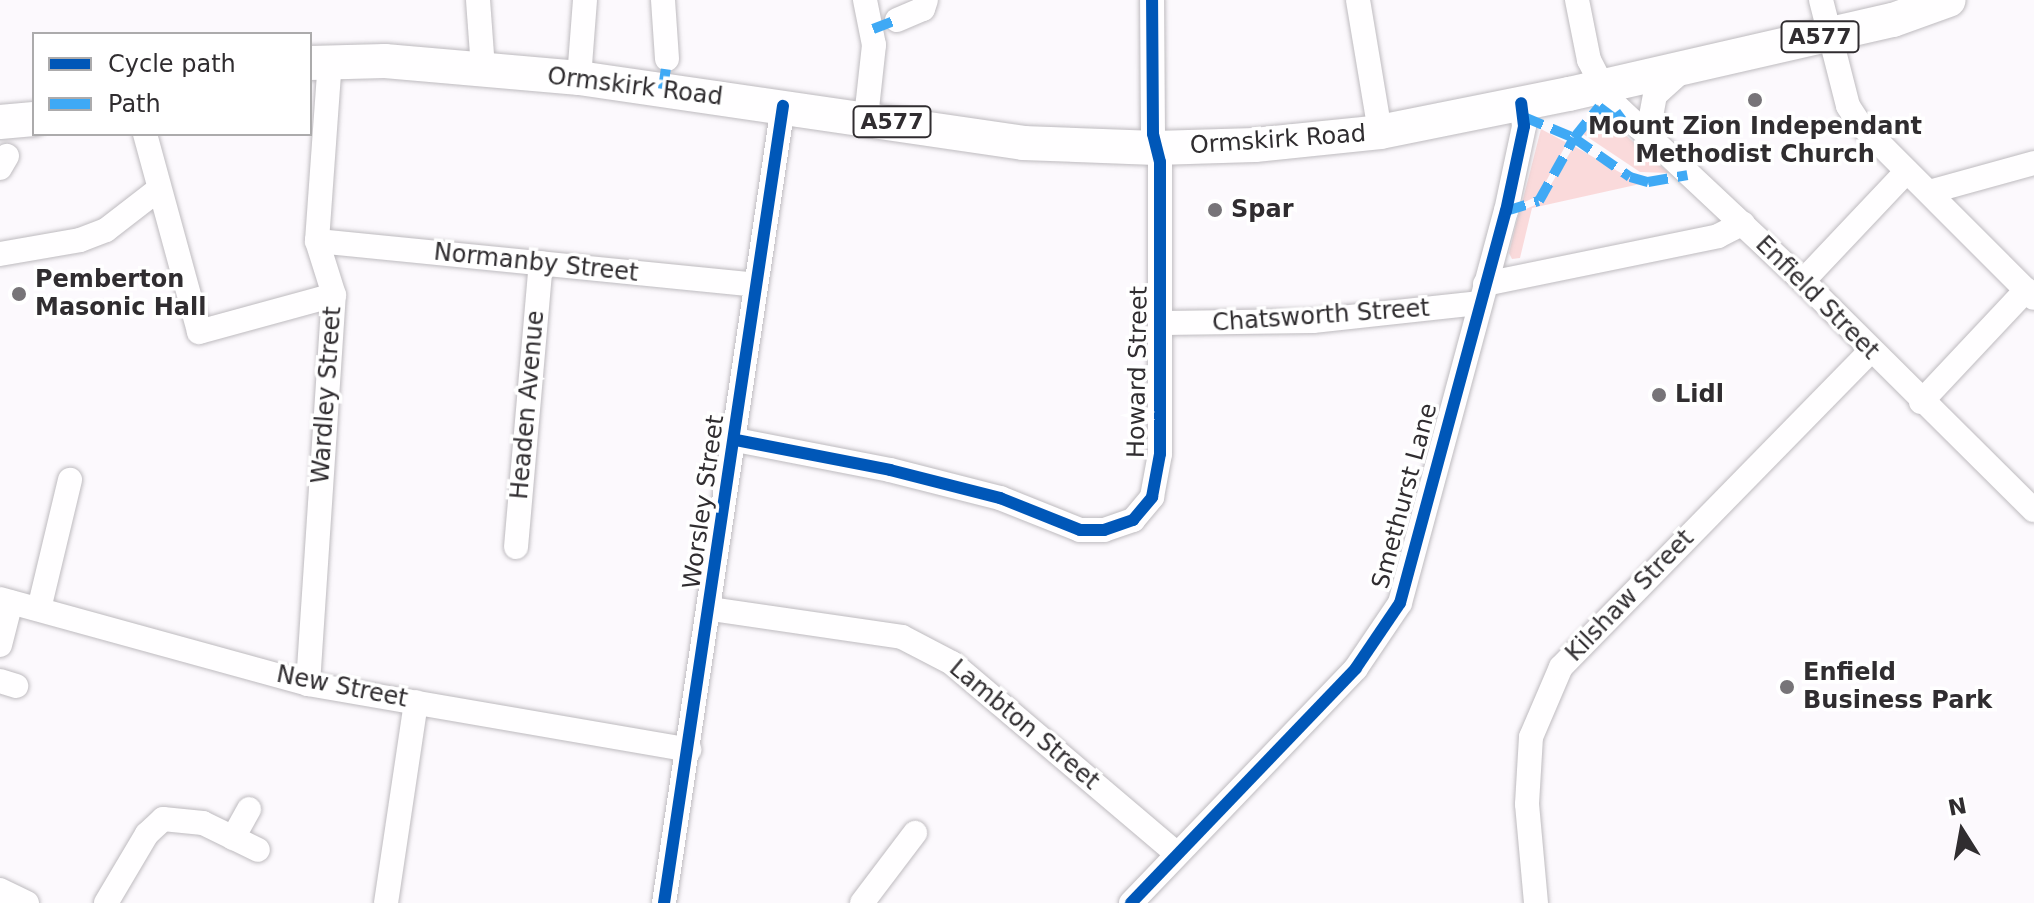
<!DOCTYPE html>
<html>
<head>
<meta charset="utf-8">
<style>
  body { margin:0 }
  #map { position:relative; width:2034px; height:903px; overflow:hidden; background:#fcf9fd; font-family:"DejaVu Sans",sans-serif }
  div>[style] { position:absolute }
  .green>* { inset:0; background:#fadadb }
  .roads { filter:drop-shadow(0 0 2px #bebbbf) drop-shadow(0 0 2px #bebbbf) }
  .minor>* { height:24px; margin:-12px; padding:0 12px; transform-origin:12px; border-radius:12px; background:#fffeff }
  .highway>* { height:34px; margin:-17px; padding:0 17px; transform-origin:17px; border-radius:17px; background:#fffeff }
  .quiet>* { height:10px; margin-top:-5px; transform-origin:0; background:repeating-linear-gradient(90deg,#3fa9f5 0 20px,transparent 0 30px) }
  .cycleway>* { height:12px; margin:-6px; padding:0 6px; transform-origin:6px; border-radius:6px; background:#0057b8 }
  .dots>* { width:22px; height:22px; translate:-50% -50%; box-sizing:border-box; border:4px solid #fff; border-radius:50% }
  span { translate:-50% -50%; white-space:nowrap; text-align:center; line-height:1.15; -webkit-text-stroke:7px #fff; paint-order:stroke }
  .shield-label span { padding:2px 6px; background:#fff; border:2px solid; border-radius:6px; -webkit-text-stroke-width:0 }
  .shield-label { font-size:22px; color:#302d30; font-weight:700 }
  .street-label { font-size:24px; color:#302d30 }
  .poi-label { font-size:24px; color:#302d30; font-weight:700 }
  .left { translate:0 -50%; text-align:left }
  .legend { position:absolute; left:32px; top:32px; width:280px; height:104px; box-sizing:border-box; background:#fff; border:2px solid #acabac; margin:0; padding:10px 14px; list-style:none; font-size:24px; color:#302d30 }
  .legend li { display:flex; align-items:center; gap:16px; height:40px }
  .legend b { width:40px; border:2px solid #acabac }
  .north { position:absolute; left:1922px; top:791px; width:80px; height:80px; -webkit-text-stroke:6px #fff; paint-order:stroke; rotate:349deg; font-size:22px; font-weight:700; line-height:32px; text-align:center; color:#302d30 }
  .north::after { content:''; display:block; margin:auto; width:28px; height:36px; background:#302d30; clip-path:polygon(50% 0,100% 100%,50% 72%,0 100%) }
</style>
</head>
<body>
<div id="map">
  <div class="green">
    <i style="clip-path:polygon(1600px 113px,1669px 173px,1640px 172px,1583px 134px)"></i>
    <i style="clip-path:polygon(1541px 129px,1567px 143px,1538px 196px,1522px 203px)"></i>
    <i style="clip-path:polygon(1574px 146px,1640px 184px,1532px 208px,1520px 258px,1512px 259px,1509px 253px,1519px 212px,1540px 203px)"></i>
  </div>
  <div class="roads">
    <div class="minor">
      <i style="left:478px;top:0;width:68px;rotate:85.8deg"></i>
      <i style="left:663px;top:0;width:59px;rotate:86.1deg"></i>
      <i style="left:865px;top:0;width:46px;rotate:78.7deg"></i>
      <i style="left:874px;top:45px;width:73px;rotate:96.3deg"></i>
      <i style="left:1358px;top:0;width:134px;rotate:80.5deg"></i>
      <i style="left:1577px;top:0;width:61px;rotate:78.7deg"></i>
      <i style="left:1589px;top:60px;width:44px;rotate:62.9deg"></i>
      <i style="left:1609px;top:99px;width:266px;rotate:43.2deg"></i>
      <i style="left:1803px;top:281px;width:325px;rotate:44.8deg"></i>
      <i style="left:1821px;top:0;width:109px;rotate:75.7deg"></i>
      <i style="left:1848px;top:106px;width:20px;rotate:57deg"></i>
      <i style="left:1859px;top:123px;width:247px;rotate:45deg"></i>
      <i style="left:897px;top:20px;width:28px;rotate:-23deg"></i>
      <i style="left:923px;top:9px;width:9px;rotate:-72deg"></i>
      <i style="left:579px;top:78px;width:78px;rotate:-85.6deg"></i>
      <i style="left:145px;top:134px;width:205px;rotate:74.7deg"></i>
      <i style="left:199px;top:332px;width:140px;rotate:-15.3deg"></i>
      <i style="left:1647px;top:138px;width:44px;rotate:-79.5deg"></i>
      <i style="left:1655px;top:95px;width:38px;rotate:-42deg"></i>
      <i style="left:0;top:168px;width:14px;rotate:-60deg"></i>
      <i style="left:1929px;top:192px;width:109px;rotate:-15.4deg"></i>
      <i style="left:317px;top:241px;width:441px;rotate:5.7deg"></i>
      <i style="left:0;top:254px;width:81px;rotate:-9.9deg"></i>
      <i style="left:80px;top:240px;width:28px;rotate:-21deg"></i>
      <i style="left:106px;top:230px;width:67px;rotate:-37.7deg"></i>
      <i style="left:1803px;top:281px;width:151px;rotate:-46.6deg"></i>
      <i style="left:1485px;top:284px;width:238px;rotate:-11.6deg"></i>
      <i style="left:1718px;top:236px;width:28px;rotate:-27deg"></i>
      <i style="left:1163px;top:323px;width:150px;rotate:-0.8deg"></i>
      <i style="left:1313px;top:321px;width:166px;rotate:-6.2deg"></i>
      <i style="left:1921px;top:402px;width:154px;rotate:-46.8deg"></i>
      <i style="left:736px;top:440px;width:157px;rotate:11deg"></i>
      <i style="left:890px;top:470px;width:114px;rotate:14.3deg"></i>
      <i style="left:1000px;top:498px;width:86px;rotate:21.8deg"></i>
      <i style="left:1080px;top:530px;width:24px"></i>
      <i style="left:1104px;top:530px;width:31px;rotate:-19deg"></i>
      <i style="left:1133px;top:520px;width:30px;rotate:-50deg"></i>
      <i style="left:1152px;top:497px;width:44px;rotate:-79.5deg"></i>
      <i style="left:1160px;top:454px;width:292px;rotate:-90deg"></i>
      <i style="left:1160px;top:162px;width:29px;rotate:-104deg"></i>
      <i style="left:1153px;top:134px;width:134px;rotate:-90.4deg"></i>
      <i style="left:516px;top:547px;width:285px;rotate:-85deg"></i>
      <i style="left:0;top:599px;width:320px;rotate:15.4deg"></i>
      <i style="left:308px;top:684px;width:387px;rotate:9.8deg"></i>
      <i style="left:39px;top:609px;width:133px;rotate:-76.5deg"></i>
      <i style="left:711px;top:609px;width:193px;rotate:8.3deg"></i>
      <i style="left:902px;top:637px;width:56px;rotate:27.5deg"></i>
      <i style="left:952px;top:663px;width:295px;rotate:40.3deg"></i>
      <i style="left:0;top:645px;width:44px;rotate:-75.7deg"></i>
      <i style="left:0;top:681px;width:17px;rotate:17deg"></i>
      <i style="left:308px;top:684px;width:390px;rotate:-86.2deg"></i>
      <i style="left:334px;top:295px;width:57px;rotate:-107.5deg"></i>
      <i style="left:317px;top:241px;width:181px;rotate:-85.9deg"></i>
      <i style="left:233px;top:838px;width:33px;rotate:-61deg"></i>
      <i style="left:0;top:890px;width:30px;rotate:26deg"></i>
      <i style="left:106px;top:903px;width:80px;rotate:-59.3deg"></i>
      <i style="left:147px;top:834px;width:22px;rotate:-43deg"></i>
      <i style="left:163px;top:819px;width:40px;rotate:5.7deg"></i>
      <i style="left:203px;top:823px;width:61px;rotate:26.1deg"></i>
      <i style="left:386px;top:903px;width:203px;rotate:-81.5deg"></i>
      <i style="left:664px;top:903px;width:806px;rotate:-81.51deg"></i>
      <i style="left:862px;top:903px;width:88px;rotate:-52.9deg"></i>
      <i style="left:1131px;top:903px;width:325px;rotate:-46.2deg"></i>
      <i style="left:1356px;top:668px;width:78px;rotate:-55.9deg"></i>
      <i style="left:1400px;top:603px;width:406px;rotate:-74.9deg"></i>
      <i style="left:1506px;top:211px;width:87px;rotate:-78deg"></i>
      <i style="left:1524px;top:126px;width:23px;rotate:-97deg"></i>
      <i style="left:1536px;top:903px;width:99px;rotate:-95.2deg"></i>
      <i style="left:1527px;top:804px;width:67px;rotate:-86.6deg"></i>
      <i style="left:1531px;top:737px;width:76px;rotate:-66.8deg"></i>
      <i style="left:1561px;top:667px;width:441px;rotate:-45.6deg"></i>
    </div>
    <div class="highway">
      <i style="left:310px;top:63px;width:75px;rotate:-1.5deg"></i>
      <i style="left:385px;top:61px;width:195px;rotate:5deg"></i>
      <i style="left:579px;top:78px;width:449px;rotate:8.3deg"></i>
      <i style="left:1023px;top:143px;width:133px;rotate:2.2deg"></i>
      <i style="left:1156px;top:148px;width:99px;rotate:-1.7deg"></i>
      <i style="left:1255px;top:145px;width:126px;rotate:-5.9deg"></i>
      <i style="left:1380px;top:132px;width:193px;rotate:-11.4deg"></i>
      <i style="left:1569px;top:94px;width:332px;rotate:-12.9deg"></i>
      <i style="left:1893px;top:20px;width:59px;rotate:-19.7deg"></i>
      <i style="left:0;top:122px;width:34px;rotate:-5deg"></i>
    </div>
  </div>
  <div class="quiet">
    <i style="left:873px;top:29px;width:26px;rotate:-21deg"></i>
    <i style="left:663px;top:89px;width:30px;rotate:-82deg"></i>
    <i style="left:1524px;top:117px;width:54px;rotate:22.8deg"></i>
    <i style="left:1574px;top:138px;width:68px;rotate:34.9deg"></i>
    <i style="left:1630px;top:177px;width:19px;rotate:16deg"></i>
    <i style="left:1648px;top:182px;width:40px;rotate:-10deg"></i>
    <i style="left:1506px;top:211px;width:34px;rotate:-17deg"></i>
    <i style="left:1539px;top:201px;width:72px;rotate:-60.9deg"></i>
    <i style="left:1574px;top:138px;width:40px;rotate:-51deg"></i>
    <i style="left:1599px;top:107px;width:20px;rotate:37deg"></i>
    <i style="left:1615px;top:119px;width:10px;rotate:-37deg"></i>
  </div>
  <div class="cycleway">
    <i style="left:736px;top:440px;width:157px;rotate:11deg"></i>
    <i style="left:890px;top:470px;width:114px;rotate:14.3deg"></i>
    <i style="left:1000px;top:498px;width:86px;rotate:21.8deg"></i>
    <i style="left:1080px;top:530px;width:24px"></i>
    <i style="left:1104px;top:530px;width:31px;rotate:-19deg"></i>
    <i style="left:1133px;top:520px;width:30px;rotate:-50deg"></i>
    <i style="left:1152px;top:497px;width:44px;rotate:-79.5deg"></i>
    <i style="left:1160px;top:454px;width:292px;rotate:-90deg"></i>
    <i style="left:1160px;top:162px;width:29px;rotate:-104deg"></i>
    <i style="left:1153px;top:134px;width:134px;rotate:-90.4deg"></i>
    <i style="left:664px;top:903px;width:806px;rotate:-81.51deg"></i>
    <i style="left:1131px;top:903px;width:325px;rotate:-46.2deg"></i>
    <i style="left:1356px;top:668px;width:78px;rotate:-55.9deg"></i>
    <i style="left:1400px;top:603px;width:406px;rotate:-74.9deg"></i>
    <i style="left:1506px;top:211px;width:87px;rotate:-78deg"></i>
    <i style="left:1524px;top:126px;width:23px;rotate:-97deg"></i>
  </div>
  <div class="dots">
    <i style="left:1755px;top:100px;background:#777478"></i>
    <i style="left:1215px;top:210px;background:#777478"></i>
    <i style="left:19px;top:294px;background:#777478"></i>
    <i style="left:1659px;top:395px;background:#777478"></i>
    <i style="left:1787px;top:687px;background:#777478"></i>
  </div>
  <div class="shield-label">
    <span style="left:1820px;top:37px">A577</span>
    <span style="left:892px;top:122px">A577</span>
  </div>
  <div class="street-label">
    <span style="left:635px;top:87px;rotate:7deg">Ormskirk Road</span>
    <span style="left:1278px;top:140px;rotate:-4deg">Ormskirk Road</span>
    <span style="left:536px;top:263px;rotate:6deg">Normanby Street</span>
    <span style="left:1817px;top:298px;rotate:45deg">Enfield Street</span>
    <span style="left:1321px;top:316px;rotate:-4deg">Chatsworth Street</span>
    <span style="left:1138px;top:372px;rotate:-89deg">Howard Street</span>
    <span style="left:327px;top:395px;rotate:-86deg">Wardley Street</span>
    <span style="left:528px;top:405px;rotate:-85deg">Headen Avenue</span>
    <span style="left:1405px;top:496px;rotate:-75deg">Smethurst Lane</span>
    <span style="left:704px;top:502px;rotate:-82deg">Worsley Street</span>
    <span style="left:1630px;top:596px;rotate:-46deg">Kilshaw Street</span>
    <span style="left:342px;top:687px;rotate:11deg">New Street</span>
    <span style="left:1024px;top:725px;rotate:40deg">Lambton Street</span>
  </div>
  <div class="poi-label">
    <span style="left:1755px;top:141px">Mount Zion Independant<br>Methodist Church</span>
    <span class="left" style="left:1231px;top:210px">Spar</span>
    <span class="left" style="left:35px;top:294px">Pemberton<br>Masonic Hall</span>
    <span class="left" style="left:1675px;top:395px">Lidl</span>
    <span class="left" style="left:1803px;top:687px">Enfield<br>Business Park</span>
  </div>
  <ul class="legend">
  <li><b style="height:10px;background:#0057b8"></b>Cycle path</li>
  <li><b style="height:10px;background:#3fa9f5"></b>Path</li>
  </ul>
  <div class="north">N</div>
</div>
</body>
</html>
